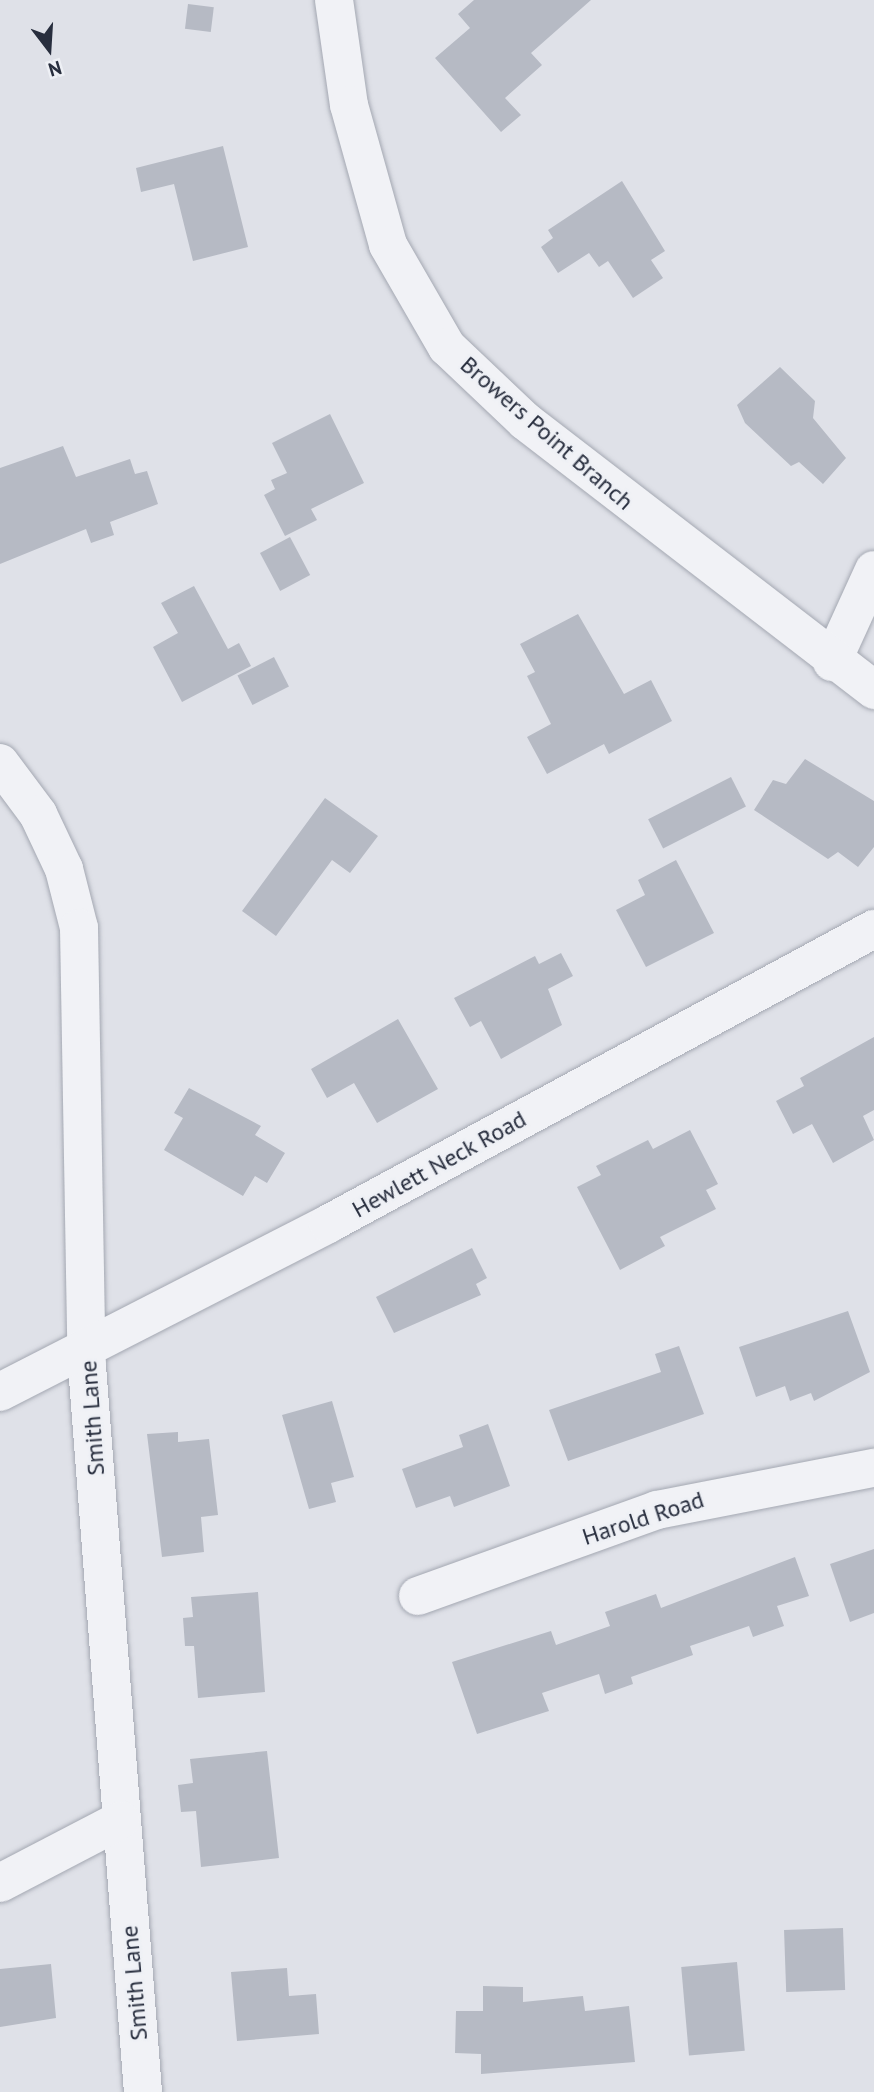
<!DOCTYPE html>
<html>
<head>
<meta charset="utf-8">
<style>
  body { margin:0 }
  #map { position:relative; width:874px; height:2092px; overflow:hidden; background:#dfe1e8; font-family:"PT Sans",sans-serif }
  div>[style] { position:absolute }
  .building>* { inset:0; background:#b6bac4; transform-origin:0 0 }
  .roads { filter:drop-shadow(0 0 2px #a4a8b2) drop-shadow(0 0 2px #a4a8b2) }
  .minor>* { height:38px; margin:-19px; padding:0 19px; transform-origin:19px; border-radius:19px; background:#f1f2f6 }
  .tertiary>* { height:38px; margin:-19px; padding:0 19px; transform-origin:19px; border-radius:19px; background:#f1f2f6 }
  span { translate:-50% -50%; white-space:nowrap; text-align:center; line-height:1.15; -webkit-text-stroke:5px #eef0f5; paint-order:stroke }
  .street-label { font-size:24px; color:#282e3e }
  .north { position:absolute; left:14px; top:14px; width:70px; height:70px; -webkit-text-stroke:5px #eef0f5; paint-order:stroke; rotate:163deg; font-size:19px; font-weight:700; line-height:28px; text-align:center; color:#282e3e }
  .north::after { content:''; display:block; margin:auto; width:24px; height:32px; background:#282e3e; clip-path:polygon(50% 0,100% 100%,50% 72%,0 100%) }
</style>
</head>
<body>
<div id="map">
  <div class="building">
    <i style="clip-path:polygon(474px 0,591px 0,531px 53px,542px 65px,505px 98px,521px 115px,501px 132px,435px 58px,470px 28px,458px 14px)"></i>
    <i style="left:188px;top:4px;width:26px;height:25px;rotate:7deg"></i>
    <i style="clip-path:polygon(223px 146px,248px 247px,193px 261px,174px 184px,141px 192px,136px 168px)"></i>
    <i style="clip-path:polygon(622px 181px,665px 251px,651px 260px,663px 278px,633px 298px,608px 261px,599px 267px,589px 253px,558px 273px,541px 247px,553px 238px,548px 230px)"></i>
    <i style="clip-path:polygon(780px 367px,815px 401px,813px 418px,846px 458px,823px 484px,799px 462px,791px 466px,745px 423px,737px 405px)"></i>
    <i style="clip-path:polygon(330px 414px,364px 483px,311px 509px,317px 520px,285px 536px,264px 495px,275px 489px,271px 480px,287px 473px,272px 443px)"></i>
    <i style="clip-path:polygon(63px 446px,76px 477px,130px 459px,135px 474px,147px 471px,158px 504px,110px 522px,114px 535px,91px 543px,86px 529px,0 564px,0 468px)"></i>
    <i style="left:290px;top:537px;width:43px;height:34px;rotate:62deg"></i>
    <i style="clip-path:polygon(194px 586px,228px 649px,239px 643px,251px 666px,182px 702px,153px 647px,178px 633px,161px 603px)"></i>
    <i style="clip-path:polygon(578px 614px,624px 694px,651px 680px,672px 721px,609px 754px,604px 744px,547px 774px,527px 737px,551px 724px,527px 676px,535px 672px,520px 644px)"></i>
    <i style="left:274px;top:657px;width:33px;height:41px;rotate:63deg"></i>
    <i style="clip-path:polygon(805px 759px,874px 801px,874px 847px,858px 867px,838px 852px,828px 859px,754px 810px,773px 780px,786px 784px)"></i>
    <i style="left:731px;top:777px;width:33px;height:93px;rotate:63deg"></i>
    <i style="clip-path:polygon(325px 798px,378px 836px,350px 873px,332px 860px,276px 936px,242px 911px)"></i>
    <i style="clip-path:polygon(676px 860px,714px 933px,646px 967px,616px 910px,645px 895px,638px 880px)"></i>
    <i style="clip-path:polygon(561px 953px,573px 976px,548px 989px,562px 1025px,501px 1059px,481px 1021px,470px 1027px,454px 998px,535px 956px,539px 964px)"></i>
    <i style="clip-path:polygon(398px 1019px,438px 1089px,377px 1123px,354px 1083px,327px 1098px,311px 1069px)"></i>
    <i style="clip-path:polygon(874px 1037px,874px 1110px,863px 1116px,874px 1140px,833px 1163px,812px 1124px,793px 1134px,776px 1101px,804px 1086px,800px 1078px)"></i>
    <i style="clip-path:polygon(189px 1088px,261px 1126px,255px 1135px,285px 1153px,267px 1183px,255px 1176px,243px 1196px,164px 1150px,183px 1118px,174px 1113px)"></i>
    <i style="clip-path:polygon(690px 1130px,718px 1184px,706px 1190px,716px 1209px,660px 1237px,665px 1246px,620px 1270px,577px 1187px,601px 1175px,596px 1166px,648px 1140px,653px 1149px)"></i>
    <i style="clip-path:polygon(472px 1248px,487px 1278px,476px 1284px,481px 1295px,394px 1333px,376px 1297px)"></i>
    <i style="clip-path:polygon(848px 1311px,870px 1372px,814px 1401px,811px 1393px,790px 1401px,785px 1386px,756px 1397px,739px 1347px)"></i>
    <i style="clip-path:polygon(679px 1346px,704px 1414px,568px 1461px,549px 1410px,661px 1372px,655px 1354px)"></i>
    <i style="clip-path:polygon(332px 1401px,354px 1477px,331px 1483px,336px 1502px,309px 1509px,282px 1415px)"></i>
    <i style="clip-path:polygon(488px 1424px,510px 1486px,454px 1507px,450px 1496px,416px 1508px,402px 1469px,463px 1447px,459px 1435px)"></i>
    <i style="clip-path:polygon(178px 1432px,178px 1442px,209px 1439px,218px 1515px,201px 1517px,204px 1552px,162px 1557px,147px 1434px)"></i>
    <i style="clip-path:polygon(874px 1549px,874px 1613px,850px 1622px,830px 1564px)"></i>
    <i style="clip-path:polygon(795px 1557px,809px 1596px,777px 1606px,784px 1626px,753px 1637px,749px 1626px,690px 1646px,693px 1655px,631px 1677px,633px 1684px,605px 1694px,599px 1674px,542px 1693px,549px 1711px,477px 1734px,452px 1662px,551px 1631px,556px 1645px,610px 1626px,605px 1612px,656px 1594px,661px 1608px)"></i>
    <i style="clip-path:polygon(258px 1592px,265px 1692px,198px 1698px,194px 1646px,185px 1646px,183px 1618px,193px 1617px,191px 1597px)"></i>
    <i style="clip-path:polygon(267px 1751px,279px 1858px,201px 1867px,196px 1811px,181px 1812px,178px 1785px,193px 1783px,190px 1759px)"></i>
    <i style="left:843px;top:1928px;width:62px;height:59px;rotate:88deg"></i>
    <i style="left:737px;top:1962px;width:89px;height:56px;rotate:85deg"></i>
    <i style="clip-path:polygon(51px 1964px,56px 2018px,0 2027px,0 1969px)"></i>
    <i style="clip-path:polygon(287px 1968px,289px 1996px,316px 1994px,319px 2034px,237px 2041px,231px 1972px)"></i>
    <i style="clip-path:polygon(483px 1986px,523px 1987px,523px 2002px,583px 1996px,585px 2011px,629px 2006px,635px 2062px,481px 2074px,481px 2054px,455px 2053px,456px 2011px,483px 2011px)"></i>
  </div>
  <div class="roads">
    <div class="minor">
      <i style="left:832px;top:662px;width:101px;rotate:-65.5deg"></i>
      <i style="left:0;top:763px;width:64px;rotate:53.3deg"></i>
      <i style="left:38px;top:814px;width:61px;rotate:64.7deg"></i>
      <i style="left:64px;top:869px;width:61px;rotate:75.7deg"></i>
      <i style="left:79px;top:928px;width:438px;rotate:89deg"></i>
      <i style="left:87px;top:1366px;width:728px;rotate:85.59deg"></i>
      <i style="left:0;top:1392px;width:369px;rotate:-27.1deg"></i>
      <i style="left:328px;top:1224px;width:621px;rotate:-28.38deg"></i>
      <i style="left:418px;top:1596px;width:254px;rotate:-19.8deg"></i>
      <i style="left:657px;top:1510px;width:221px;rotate:-11deg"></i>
      <i style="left:0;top:1883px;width:136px;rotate:-27.5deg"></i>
    </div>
    <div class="tertiary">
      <i style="left:334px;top:0;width:106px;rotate:81.9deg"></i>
      <i style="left:349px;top:105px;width:145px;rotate:74.4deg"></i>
      <i style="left:388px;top:245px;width:118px;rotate:60deg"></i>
      <i style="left:447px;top:347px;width:108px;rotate:43.5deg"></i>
      <i style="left:525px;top:421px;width:441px;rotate:37.6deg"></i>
    </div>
  </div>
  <div class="street-label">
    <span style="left:547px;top:433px;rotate:41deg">Browers Point Branch</span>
    <span style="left:439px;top:1164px;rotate:-29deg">Hewlett Neck Road</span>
    <span style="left:92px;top:1418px;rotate:-94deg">Smith Lane</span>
    <span style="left:643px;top:1518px;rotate:-18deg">Harold Road</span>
    <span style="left:134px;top:1983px;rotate:-95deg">Smith Lane</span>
  </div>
  <div class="north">N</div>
</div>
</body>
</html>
